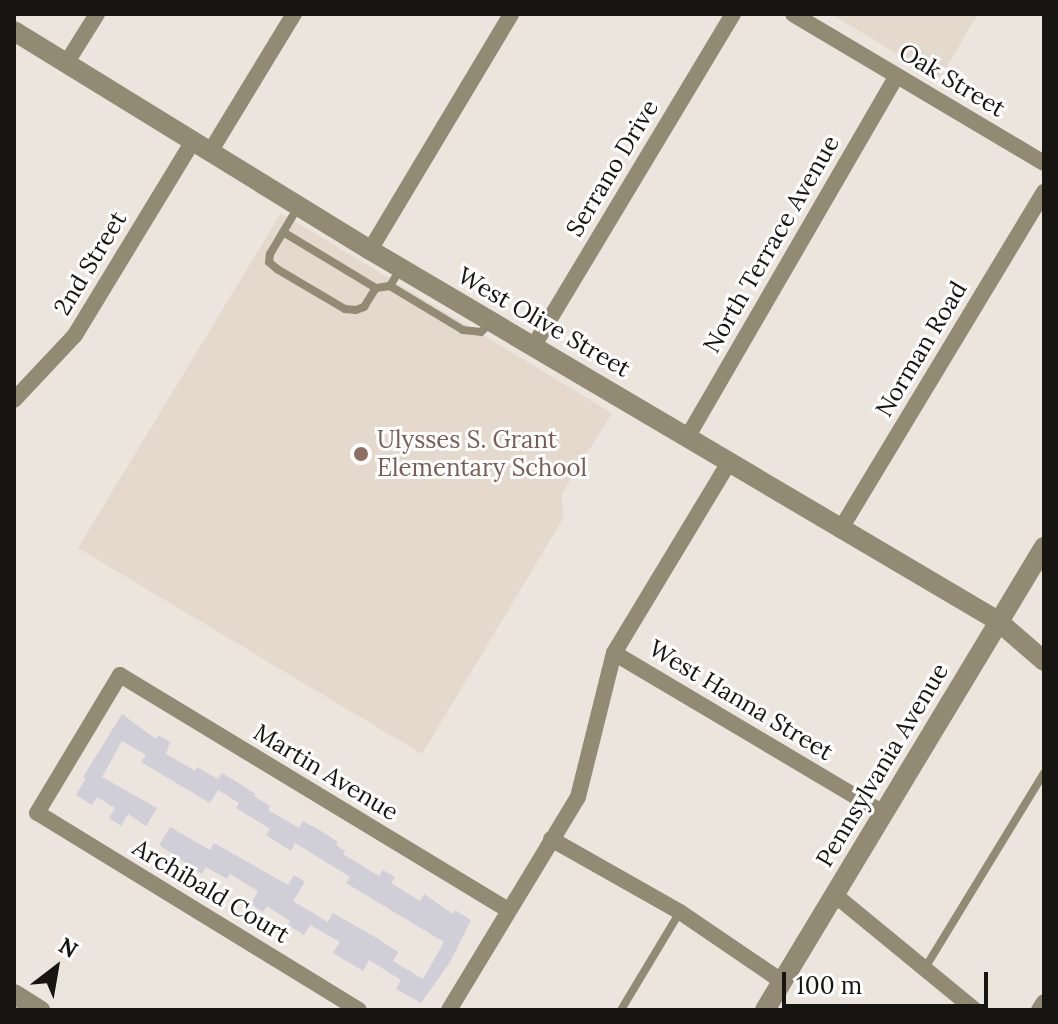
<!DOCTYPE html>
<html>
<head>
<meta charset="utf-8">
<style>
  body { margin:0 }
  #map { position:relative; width:1058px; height:1024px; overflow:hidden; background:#ebe5de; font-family:Lora,serif }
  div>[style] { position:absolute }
  .built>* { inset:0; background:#e4d9cc }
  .building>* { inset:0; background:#d0cfd7 }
  .service>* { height:8px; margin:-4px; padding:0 4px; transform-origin:4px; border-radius:4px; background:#928a72 }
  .minor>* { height:16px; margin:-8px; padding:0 8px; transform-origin:8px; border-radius:8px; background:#928a72 }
  .tertiary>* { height:20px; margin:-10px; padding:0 10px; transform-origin:10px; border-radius:10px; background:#928a72 }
  .dots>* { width:22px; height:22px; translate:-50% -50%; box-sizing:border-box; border:4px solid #fff; border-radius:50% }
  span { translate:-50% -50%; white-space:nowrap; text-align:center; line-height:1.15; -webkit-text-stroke:6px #fff; paint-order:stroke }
  .street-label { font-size:24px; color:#171512 }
  .education-label { font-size:24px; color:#785e54 }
  .left { translate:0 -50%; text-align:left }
  .frame { position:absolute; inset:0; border:16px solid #171512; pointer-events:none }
  .north { position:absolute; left:16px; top:928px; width:80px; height:80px; -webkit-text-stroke:6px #fff; paint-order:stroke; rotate:31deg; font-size:22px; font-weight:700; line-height:32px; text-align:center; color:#171512 }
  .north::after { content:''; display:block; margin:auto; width:28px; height:36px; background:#171512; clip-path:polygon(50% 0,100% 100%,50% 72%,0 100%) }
  .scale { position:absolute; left:782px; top:972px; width:206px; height:36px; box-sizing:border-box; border:4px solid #171512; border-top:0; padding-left:10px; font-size:24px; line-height:28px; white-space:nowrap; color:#171512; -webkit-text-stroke:6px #fff; paint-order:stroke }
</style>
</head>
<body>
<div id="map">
  <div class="built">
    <i style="clip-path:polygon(831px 14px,978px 14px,939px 79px)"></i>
    <i style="clip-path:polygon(281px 213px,612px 413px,561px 495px,564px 517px,422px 754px,78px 548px)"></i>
  </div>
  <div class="building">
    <i style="clip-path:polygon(122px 714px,156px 739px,158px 735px,170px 742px,166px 754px,195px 771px,197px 767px,218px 779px,222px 773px,256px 794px,254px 796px,270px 806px,268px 810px,299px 828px,303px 821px,321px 831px,338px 842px,336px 845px,345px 851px,343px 854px,379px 876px,383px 870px,395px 877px,391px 883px,420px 901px,424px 894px,453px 914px,455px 910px,471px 920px,450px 962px,421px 1003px,396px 989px,401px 980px,369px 960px,363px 971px,333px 953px,340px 942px,310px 925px,304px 935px,288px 925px,290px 921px,267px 906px,263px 912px,251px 904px,258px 891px,230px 874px,227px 879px,206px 867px,202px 874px,159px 845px,170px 827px,210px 850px,214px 843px,288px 885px,294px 875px,305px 882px,293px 901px,328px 922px,333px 913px,375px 937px,398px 952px,393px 961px,423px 979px,444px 942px,346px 883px,350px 877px,295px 843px,291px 851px,266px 835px,270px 829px,236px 808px,239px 803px,218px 790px,210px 803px,141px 762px,146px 755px,122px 741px,102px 777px,157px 808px,146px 826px,128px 814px,121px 826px,109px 818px,115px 808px,97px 797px,92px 805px,76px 795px,86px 778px,83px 777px)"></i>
  </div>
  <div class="service">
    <i style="left:298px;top:207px;width:55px;rotate:120.8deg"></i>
    <i style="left:270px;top:254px;width:8px;rotate:97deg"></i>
    <i style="left:269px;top:262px;width:11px;rotate:41deg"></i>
    <i style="left:277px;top:269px;width:79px;rotate:30.5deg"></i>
    <i style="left:345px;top:309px;width:11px;rotate:5deg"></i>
    <i style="left:356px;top:310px;width:9px;rotate:-21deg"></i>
    <i style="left:364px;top:307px;width:22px;rotate:-58deg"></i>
    <i style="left:376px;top:288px;width:14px;rotate:-8deg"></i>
    <i style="left:390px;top:286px;width:21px;rotate:-59deg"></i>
    <i style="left:283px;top:232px;width:109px;rotate:31.1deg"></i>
    <i style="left:390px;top:286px;width:85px;rotate:31.1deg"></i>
    <i style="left:463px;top:330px;width:18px;rotate:6deg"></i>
    <i style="left:481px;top:332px;width:13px;rotate:-45deg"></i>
    <i style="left:925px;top:968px;width:228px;rotate:-58.6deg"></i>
    <i style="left:621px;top:1010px;width:114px;rotate:-59deg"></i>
  </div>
  <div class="minor">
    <i style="left:793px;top:14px;width:292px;rotate:30.7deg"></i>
    <i style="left:67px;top:62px;width:57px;rotate:-58deg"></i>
    <i style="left:210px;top:152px;width:162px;rotate:-58.7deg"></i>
    <i style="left:370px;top:250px;width:275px;rotate:-59.1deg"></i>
    <i style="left:533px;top:347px;width:388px;rotate:-59deg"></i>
    <i style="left:14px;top:400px;width:89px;rotate:-46.8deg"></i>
    <i style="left:75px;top:335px;width:227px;rotate:-58.7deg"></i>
    <i style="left:688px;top:436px;width:416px;rotate:-59.9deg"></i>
    <i style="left:840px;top:530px;width:395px;rotate:-58.9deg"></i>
    <i style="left:614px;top:653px;width:314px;rotate:30.7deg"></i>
    <i style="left:551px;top:839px;width:148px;rotate:29.5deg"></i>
    <i style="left:680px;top:912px;width:125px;rotate:34.2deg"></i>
    <i style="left:835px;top:895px;width:181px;rotate:39.4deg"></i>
    <i style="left:359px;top:1010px;width:377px;rotate:-148.5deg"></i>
    <i style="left:37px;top:813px;width:161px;rotate:-59deg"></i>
    <i style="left:120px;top:675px;width:454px;rotate:31.2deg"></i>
    <i style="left:449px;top:1010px;width:249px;rotate:-58.8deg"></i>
    <i style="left:578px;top:797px;width:148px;rotate:-76deg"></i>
    <i style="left:614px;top:653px;width:224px;rotate:-58.9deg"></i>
    <i style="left:1039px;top:1010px;width:9px;rotate:-58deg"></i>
  </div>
  <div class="tertiary">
    <i style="left:14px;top:31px;width:418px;rotate:31.6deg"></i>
    <i style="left:370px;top:250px;width:729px;rotate:30.57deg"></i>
    <i style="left:998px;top:621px;width:61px;rotate:41deg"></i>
    <i style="left:14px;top:994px;width:31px;rotate:32deg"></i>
    <i style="left:765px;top:1010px;width:541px;rotate:-58.93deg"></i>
  </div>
  <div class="dots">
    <i style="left:361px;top:454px;background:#8d6e63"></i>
  </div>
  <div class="street-label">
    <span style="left:952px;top:80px;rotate:31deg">Oak Street</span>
    <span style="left:612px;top:168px;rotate:-59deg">Serrano Drive</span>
    <span style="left:771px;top:244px;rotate:-60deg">North Terrace Avenue</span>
    <span style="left:90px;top:263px;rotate:-59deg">2nd Street</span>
    <span style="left:544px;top:322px;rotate:30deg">West Olive Street</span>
    <span style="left:921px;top:349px;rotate:-59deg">Norman Road</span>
    <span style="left:741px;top:700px;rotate:31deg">West Hanna Street</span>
    <span style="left:882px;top:765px;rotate:-59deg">Pennsylvania Avenue</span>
    <span style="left:326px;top:772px;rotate:31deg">Martin Avenue</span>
    <span style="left:211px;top:891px;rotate:31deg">Archibald Court</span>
  </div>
  <div class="education-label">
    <span class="left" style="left:377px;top:454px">Ulysses S. Grant<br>Elementary School</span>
  </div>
  <div class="frame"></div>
  <div class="north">N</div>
  <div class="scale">100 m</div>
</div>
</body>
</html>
